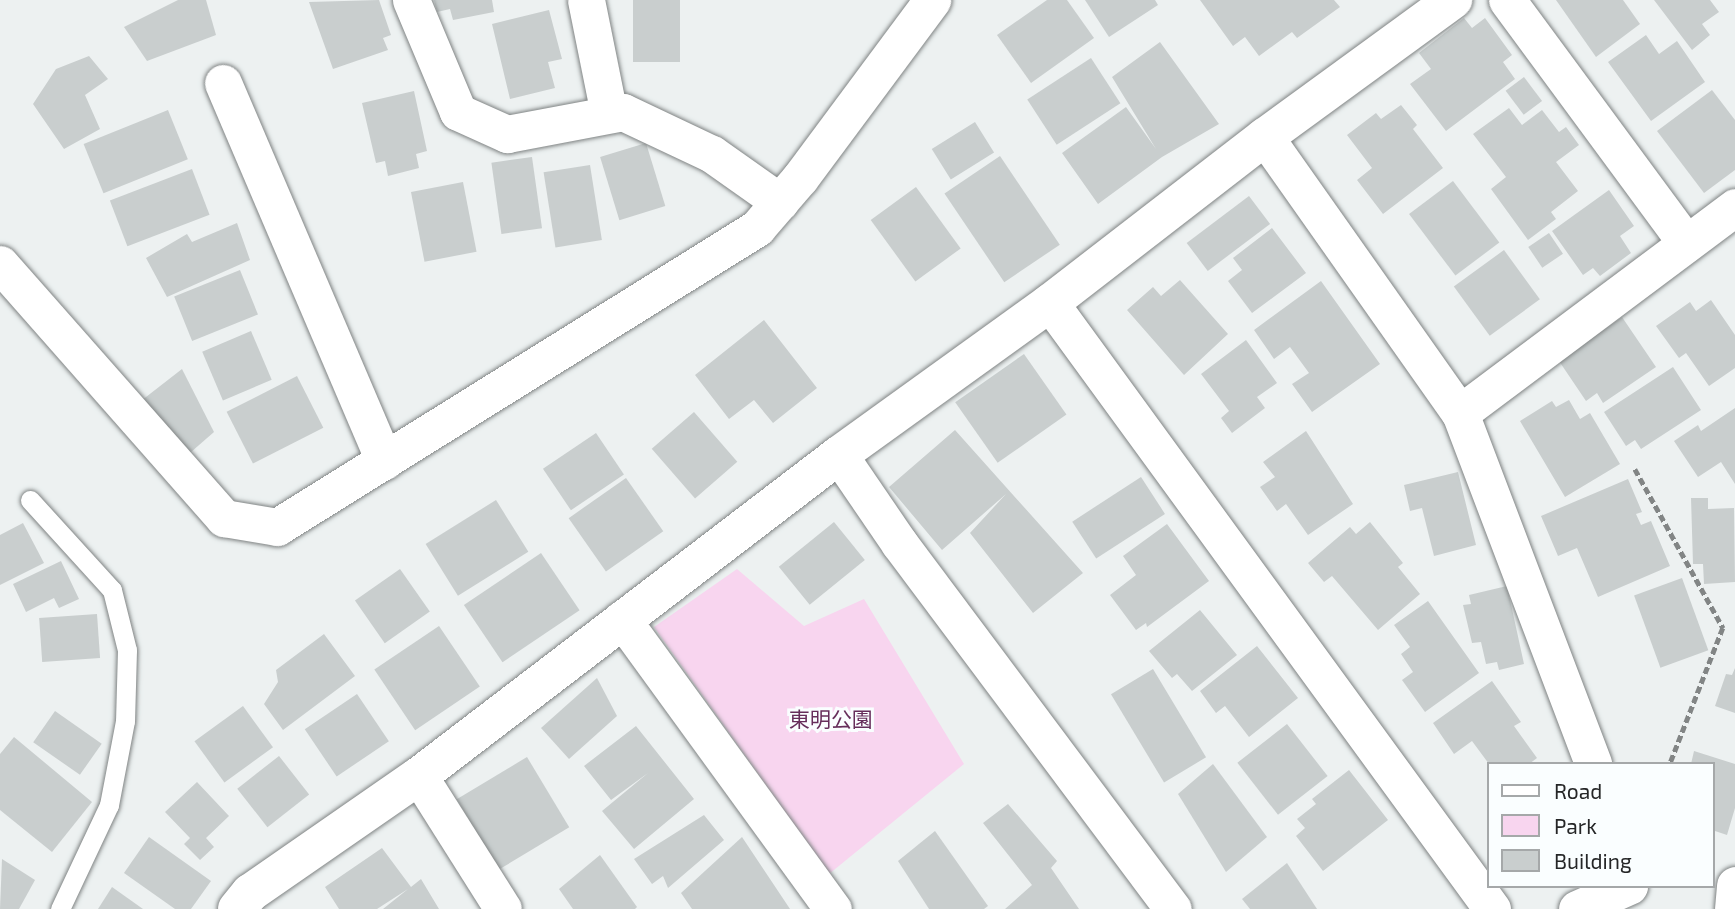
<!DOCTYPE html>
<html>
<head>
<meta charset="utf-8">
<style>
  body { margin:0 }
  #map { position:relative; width:1735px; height:909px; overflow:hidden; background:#edf1f1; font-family:"Exo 2","Noto Sans JP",sans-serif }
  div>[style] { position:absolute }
  .green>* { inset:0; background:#f8d5ef }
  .building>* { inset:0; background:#c9cece; transform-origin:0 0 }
  .path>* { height:4.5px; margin-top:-2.25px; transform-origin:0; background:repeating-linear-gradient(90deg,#828585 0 7px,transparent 0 10.5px) }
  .roads { filter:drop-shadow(0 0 2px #7f8383) drop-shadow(0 0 2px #7f8383) }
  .service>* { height:19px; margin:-9.5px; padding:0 9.5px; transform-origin:9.5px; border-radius:9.5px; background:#fff }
  .minor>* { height:37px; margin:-18.5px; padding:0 18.5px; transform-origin:18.5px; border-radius:18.5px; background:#fff }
  .tertiary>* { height:38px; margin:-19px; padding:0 19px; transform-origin:19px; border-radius:19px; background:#fff }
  span { translate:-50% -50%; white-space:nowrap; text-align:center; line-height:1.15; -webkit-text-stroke:6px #fafeff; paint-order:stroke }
  .park-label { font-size:21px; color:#662e5b }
  .legend { position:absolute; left:1487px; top:762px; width:228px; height:126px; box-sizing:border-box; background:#fafeff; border:2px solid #a5a8a9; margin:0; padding:9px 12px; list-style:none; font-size:21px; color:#252627 }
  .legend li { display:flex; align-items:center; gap:14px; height:35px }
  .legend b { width:35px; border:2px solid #a5a8a9 }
</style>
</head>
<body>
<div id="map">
  <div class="green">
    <i style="clip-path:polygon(737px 569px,804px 626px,864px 599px,964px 764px,829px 874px,654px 627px)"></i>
  </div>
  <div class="building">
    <i style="clip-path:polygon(178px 0,206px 0,216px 35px,147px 61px,124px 27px)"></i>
    <i style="clip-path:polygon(379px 0,391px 35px,383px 38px,388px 50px,333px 69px,309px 2px)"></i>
    <i style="clip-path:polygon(434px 0,492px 0,494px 12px,453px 20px,450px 9px,437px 12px)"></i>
    <i style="left:633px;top:0;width:47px;height:62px"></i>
    <i style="clip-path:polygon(1047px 0,1067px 0,1094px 38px,1031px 83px,997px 35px)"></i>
    <i style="clip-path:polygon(1085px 0,1155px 0,1158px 5px,1109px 37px)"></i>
    <i style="clip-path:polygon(1200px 0,1334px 0,1340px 7px,1297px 38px,1292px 32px,1259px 56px,1245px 37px,1233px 46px)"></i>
    <i style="clip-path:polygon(1556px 0,1623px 0,1640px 24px,1596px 57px)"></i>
    <i style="clip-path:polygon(1654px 0,1710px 0,1719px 12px,1702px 24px,1710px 35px,1692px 50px)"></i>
    <i style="clip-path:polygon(549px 10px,562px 59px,548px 62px,555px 88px,510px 99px,492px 24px)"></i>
    <i style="clip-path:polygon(1464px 18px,1472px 28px,1485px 18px,1512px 55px,1503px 62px,1515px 79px,1446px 131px,1410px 84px,1431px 69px,1419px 53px)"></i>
    <i style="clip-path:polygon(1646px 35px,1659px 54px,1677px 41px,1705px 82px,1651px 121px,1608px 62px)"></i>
    <i style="clip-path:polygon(1160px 42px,1219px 124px,1162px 157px,1098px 204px,1062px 153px,1126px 107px,1156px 149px,1112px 77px)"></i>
    <i style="clip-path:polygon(89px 56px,108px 79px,85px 95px,100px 129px,64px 149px,33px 104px,56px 69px)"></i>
    <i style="left:1091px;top:58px;width:54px;height:76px;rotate:57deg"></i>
    <i style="left:1524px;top:77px;width:30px;height:23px;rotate:53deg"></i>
    <i style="clip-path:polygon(1712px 90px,1735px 120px,1735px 170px,1704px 193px,1657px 131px)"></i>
    <i style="clip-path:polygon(414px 91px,427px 151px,416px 154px,419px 168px,388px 176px,385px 161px,376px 163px,362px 103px)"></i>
    <i style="clip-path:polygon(1401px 105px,1417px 125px,1413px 129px,1443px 168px,1383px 214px,1357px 180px,1372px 168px,1347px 135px,1376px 113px,1381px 119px)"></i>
    <i style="clip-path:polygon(1509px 108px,1522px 125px,1542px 110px,1559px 132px,1566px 127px,1579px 145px,1556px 162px,1578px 191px,1551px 212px,1556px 219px,1528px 240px,1491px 189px,1506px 177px,1473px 134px)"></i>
    <i style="left:168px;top:110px;width:53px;height:91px;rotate:68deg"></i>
    <i style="left:975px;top:122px;width:36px;height:51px;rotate:58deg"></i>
    <i style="left:646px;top:143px;width:66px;height:48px;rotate:73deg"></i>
    <i style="left:1000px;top:156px;width:107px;height:67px;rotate:56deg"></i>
    <i style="left:532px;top:157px;width:72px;height:41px;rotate:82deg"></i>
    <i style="left:590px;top:165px;width:76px;height:47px;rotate:81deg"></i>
    <i style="left:192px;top:169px;width:49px;height:88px;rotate:69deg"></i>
    <i style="left:1453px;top:181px;width:77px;height:55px;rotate:53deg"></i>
    <i style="left:463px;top:182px;width:71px;height:53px;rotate:79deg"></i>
    <i style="left:916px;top:187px;width:76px;height:56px;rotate:54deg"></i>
    <i style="clip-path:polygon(1609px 190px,1634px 226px,1620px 236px,1631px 253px,1600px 276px,1593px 268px,1583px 275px,1552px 231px)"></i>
    <i style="left:1249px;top:196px;width:35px;height:78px;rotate:53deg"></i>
    <i style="clip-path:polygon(237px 223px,250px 260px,167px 297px,146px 258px,187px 234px,192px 242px)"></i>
    <i style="clip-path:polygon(1272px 228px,1306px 273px,1252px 313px,1228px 281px,1242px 270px,1233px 258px)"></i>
    <i style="left:1549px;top:233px;width:25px;height:25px;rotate:56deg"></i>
    <i style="left:1504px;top:250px;width:61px;height:62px;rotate:54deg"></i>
    <i style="left:240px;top:270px;width:48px;height:71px;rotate:68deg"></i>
    <i style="clip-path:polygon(1180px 280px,1228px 334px,1184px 375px,1127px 310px,1153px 287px,1161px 296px)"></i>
    <i style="clip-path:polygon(1321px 281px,1380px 364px,1312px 412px,1292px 384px,1309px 373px,1290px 347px,1274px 359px,1254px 330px)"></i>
    <i style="clip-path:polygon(1711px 300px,1735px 335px,1735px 368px,1709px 386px,1686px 353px,1679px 358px,1656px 326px,1690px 302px,1696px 311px)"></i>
    <i style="clip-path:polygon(1622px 317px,1656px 367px,1603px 403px,1597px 393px,1586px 401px,1559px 361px)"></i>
    <i style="clip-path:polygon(764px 320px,817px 388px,773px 423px,754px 400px,729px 419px,695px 375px)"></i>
    <i style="left:251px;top:331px;width:53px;height:53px;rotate:67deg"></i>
    <i style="clip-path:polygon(1246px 340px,1277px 383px,1257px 397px,1265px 408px,1232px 433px,1221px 418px,1229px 411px,1201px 374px)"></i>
    <i style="left:1024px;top:354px;width:74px;height:84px;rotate:55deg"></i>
    <i style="clip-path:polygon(1673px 367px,1701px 410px,1641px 449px,1635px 440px,1626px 446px,1604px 412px)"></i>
    <i style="clip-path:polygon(182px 369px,214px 432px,183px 459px,137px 404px)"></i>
    <i style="left:297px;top:376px;width:58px;height:79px;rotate:63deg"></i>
    <i style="clip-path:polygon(1569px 400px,1580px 419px,1590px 413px,1620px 464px,1565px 497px,1520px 421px,1552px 401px,1556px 407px)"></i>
    <i style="clip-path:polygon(1735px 408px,1735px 484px,1721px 462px,1698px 477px,1674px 441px,1698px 425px,1701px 431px)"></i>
    <i style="left:694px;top:412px;width:66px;height:56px;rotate:49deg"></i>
    <i style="clip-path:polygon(955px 430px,1083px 573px,1033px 613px,970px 533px,1006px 494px,942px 550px,889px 487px)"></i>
    <i style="clip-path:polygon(1306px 431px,1353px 504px,1308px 535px,1286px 504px,1277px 511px,1260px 487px,1275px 477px,1263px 462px)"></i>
    <i style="left:596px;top:433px;width:50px;height:64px;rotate:56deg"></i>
    <i style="clip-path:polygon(1458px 472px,1476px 545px,1434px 556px,1422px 508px,1410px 511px,1404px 485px)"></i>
    <i style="left:1141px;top:477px;width:44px;height:82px;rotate:57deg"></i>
    <i style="left:626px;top:478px;width:65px;height:70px;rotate:55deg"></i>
    <i style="clip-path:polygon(1628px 479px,1642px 512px,1636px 514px,1641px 525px,1651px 521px,1670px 566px,1598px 597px,1577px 548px,1558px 556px,1541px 516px)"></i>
    <i style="clip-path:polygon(1691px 498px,1708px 498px,1708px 509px,1734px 508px,1735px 582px,1704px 584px,1703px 564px,1693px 564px)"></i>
    <i style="left:496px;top:500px;width:61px;height:83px;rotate:58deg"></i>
    <i style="left:834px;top:522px;width:49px;height:71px;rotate:51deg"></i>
    <i style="clip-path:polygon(1370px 522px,1403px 563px,1398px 567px,1420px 594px,1378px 630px,1332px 576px,1324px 582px,1308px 563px,1350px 527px,1356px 534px)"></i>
    <i style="clip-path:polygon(23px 523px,44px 563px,0 585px,0 535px)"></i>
    <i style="clip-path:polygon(1167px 524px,1209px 581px,1147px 627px,1146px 623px,1136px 630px,1110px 595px,1136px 575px,1123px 556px)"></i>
    <i style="left:541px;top:553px;width:69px;height:93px;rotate:56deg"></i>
    <i style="clip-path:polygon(61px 561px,79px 599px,59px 608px,54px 598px,26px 612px,13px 584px)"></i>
    <i style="left:400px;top:569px;width:52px;height:55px;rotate:55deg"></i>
    <i style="left:1682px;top:578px;width:77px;height:51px;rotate:70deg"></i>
    <i style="clip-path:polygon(1507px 586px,1524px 664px,1499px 670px,1497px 662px,1486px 664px,1481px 642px,1472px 643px,1463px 605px,1471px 604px,1469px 595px)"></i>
    <i style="clip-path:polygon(1428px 601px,1479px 673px,1425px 712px,1402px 680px,1413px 672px,1401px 654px,1410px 647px,1394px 625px)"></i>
    <i style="clip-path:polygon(1200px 610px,1237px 655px,1192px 691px,1177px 674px,1172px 678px,1149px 651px)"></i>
    <i style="left:97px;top:614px;width:44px;height:58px;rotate:86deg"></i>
    <i style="left:439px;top:626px;width:73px;height:78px;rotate:56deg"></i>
    <i style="clip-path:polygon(324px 634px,355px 676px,283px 730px,264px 704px,278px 682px,276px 670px)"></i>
    <i style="clip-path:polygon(1257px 646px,1298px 698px,1249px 737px,1225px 706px,1216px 713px,1200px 691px)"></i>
    <i style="clip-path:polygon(1735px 668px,1735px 713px,1715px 706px,1726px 674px,1732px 675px)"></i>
    <i style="left:1153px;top:669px;width:103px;height:49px;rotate:59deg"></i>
    <i style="clip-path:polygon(597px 678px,617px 716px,569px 759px,541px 728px)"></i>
    <i style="clip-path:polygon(1492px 681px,1521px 722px,1514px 726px,1537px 758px,1529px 764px,1489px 764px,1472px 741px,1454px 754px,1433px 723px)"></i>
    <i style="left:357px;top:694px;width:57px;height:63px;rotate:56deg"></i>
    <i style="left:243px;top:706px;width:51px;height:60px;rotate:54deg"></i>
    <i style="left:55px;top:711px;width:57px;height:38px;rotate:35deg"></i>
    <i style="left:1287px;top:724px;width:66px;height:63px;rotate:52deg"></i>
    <i style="clip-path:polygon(636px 726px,694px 799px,634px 849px,602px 811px,648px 773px,611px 800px,584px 766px)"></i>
    <i style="clip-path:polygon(14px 737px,92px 802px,52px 852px,0 810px,0 754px)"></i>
    <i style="clip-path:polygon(1694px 751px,1735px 764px,1735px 808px,1727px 835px,1712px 830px,1712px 764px,1691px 764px)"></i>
    <i style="left:279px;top:756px;width:49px;height:53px;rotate:52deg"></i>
    <i style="left:527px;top:757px;width:82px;height:82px;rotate:59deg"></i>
    <i style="clip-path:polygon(1213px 764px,1267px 837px,1226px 872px,1178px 794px)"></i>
    <i style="clip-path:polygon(1349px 770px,1388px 820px,1323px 871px,1296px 836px,1305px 828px,1297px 819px,1316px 804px,1312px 799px)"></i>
    <i style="clip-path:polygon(197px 782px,229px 816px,206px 838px,214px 847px,200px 860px,184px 844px,190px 838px,165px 812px)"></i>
    <i style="clip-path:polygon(1008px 804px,1057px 861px,1051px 868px,1079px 909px,1005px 909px,1032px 885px,983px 823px)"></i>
    <i style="clip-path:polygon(704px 815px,724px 840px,668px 888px,663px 876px,652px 884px,634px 859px)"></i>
    <i style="clip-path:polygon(935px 831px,988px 906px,984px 909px,929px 909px,898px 861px)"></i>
    <i style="clip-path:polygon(149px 837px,211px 881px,191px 909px,175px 909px,124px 873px)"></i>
    <i style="clip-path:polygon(742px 837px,790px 909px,692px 909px,681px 893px)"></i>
    <i style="clip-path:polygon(382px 848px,411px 887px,421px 879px,439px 909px,383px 909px,408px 889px,377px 909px,339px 909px,325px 887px)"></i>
    <i style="clip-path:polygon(600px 855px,637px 907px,635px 909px,573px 909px,559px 889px)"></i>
    <i style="clip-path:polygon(2px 859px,35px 880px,19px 909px,0 909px)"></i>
    <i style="clip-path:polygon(1287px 863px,1317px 909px,1250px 909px,1242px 899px)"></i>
    <i style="clip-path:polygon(112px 887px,143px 909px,98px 909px)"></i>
  </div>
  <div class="path">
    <i style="left:1635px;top:469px;width:182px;rotate:61deg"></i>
    <i style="left:1723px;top:628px;width:146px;rotate:111.3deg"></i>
  </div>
  <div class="roads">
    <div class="service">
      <i style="left:30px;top:500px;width:122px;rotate:47.7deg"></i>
      <i style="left:112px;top:590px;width:62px;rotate:76deg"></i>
      <i style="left:127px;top:650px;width:71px;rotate:91.6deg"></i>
      <i style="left:125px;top:721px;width:86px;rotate:100.8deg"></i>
      <i style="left:109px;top:805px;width:115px;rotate:115.2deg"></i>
    </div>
    <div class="minor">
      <i style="left:411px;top:0;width:121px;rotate:67.2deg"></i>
      <i style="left:458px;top:112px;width:54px;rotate:24.2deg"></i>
      <i style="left:507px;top:134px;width:118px;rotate:-10.7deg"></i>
      <i style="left:623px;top:112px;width:98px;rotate:25.3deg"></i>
      <i style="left:712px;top:154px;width:83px;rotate:35.2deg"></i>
      <i style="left:586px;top:0;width:116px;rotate:78.6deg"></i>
      <i style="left:1507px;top:0;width:302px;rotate:53.6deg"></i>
      <i style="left:223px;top:83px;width:411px;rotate:66.9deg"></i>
      <i style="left:1265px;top:137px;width:338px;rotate:54.8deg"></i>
      <i style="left:1460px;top:413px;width:375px;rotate:69.2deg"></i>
      <i style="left:0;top:264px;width:339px;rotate:48.6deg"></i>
      <i style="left:224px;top:518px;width:54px;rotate:9.6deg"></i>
      <i style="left:277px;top:527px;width:566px;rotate:-31.92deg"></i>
      <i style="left:757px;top:228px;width:66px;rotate:-49.3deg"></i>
      <i style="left:800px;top:178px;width:222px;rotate:-53.4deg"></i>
      <i style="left:1050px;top:303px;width:750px;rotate:53.89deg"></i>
      <i style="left:1460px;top:413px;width:344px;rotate:-36.8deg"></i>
      <i style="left:839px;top:455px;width:107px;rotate:55.7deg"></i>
      <i style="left:899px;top:543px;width:457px;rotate:53.2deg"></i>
      <i style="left:622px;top:619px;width:359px;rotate:54deg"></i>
      <i style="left:419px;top:776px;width:157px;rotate:57.7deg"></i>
      <i style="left:1577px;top:909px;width:57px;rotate:-23.9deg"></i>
      <i style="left:1733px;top:909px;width:24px;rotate:-85deg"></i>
    </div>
    <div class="tertiary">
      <i style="left:237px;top:909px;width:21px;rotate:-51deg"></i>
      <i style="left:250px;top:893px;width:206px;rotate:-34.7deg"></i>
      <i style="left:419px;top:776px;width:529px;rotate:-37.39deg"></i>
      <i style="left:839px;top:455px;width:260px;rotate:-35.8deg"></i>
      <i style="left:1050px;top:303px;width:272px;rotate:-37.7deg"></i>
      <i style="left:1265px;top:137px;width:233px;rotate:-36.1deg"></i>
    </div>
  </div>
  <div class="park-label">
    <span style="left:831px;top:719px">東明公園</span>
  </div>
  <ul class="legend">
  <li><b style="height:9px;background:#fff"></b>Road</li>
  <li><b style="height:19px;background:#f8d5ef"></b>Park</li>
  <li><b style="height:19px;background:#c9cece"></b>Building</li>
  </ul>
</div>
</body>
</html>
